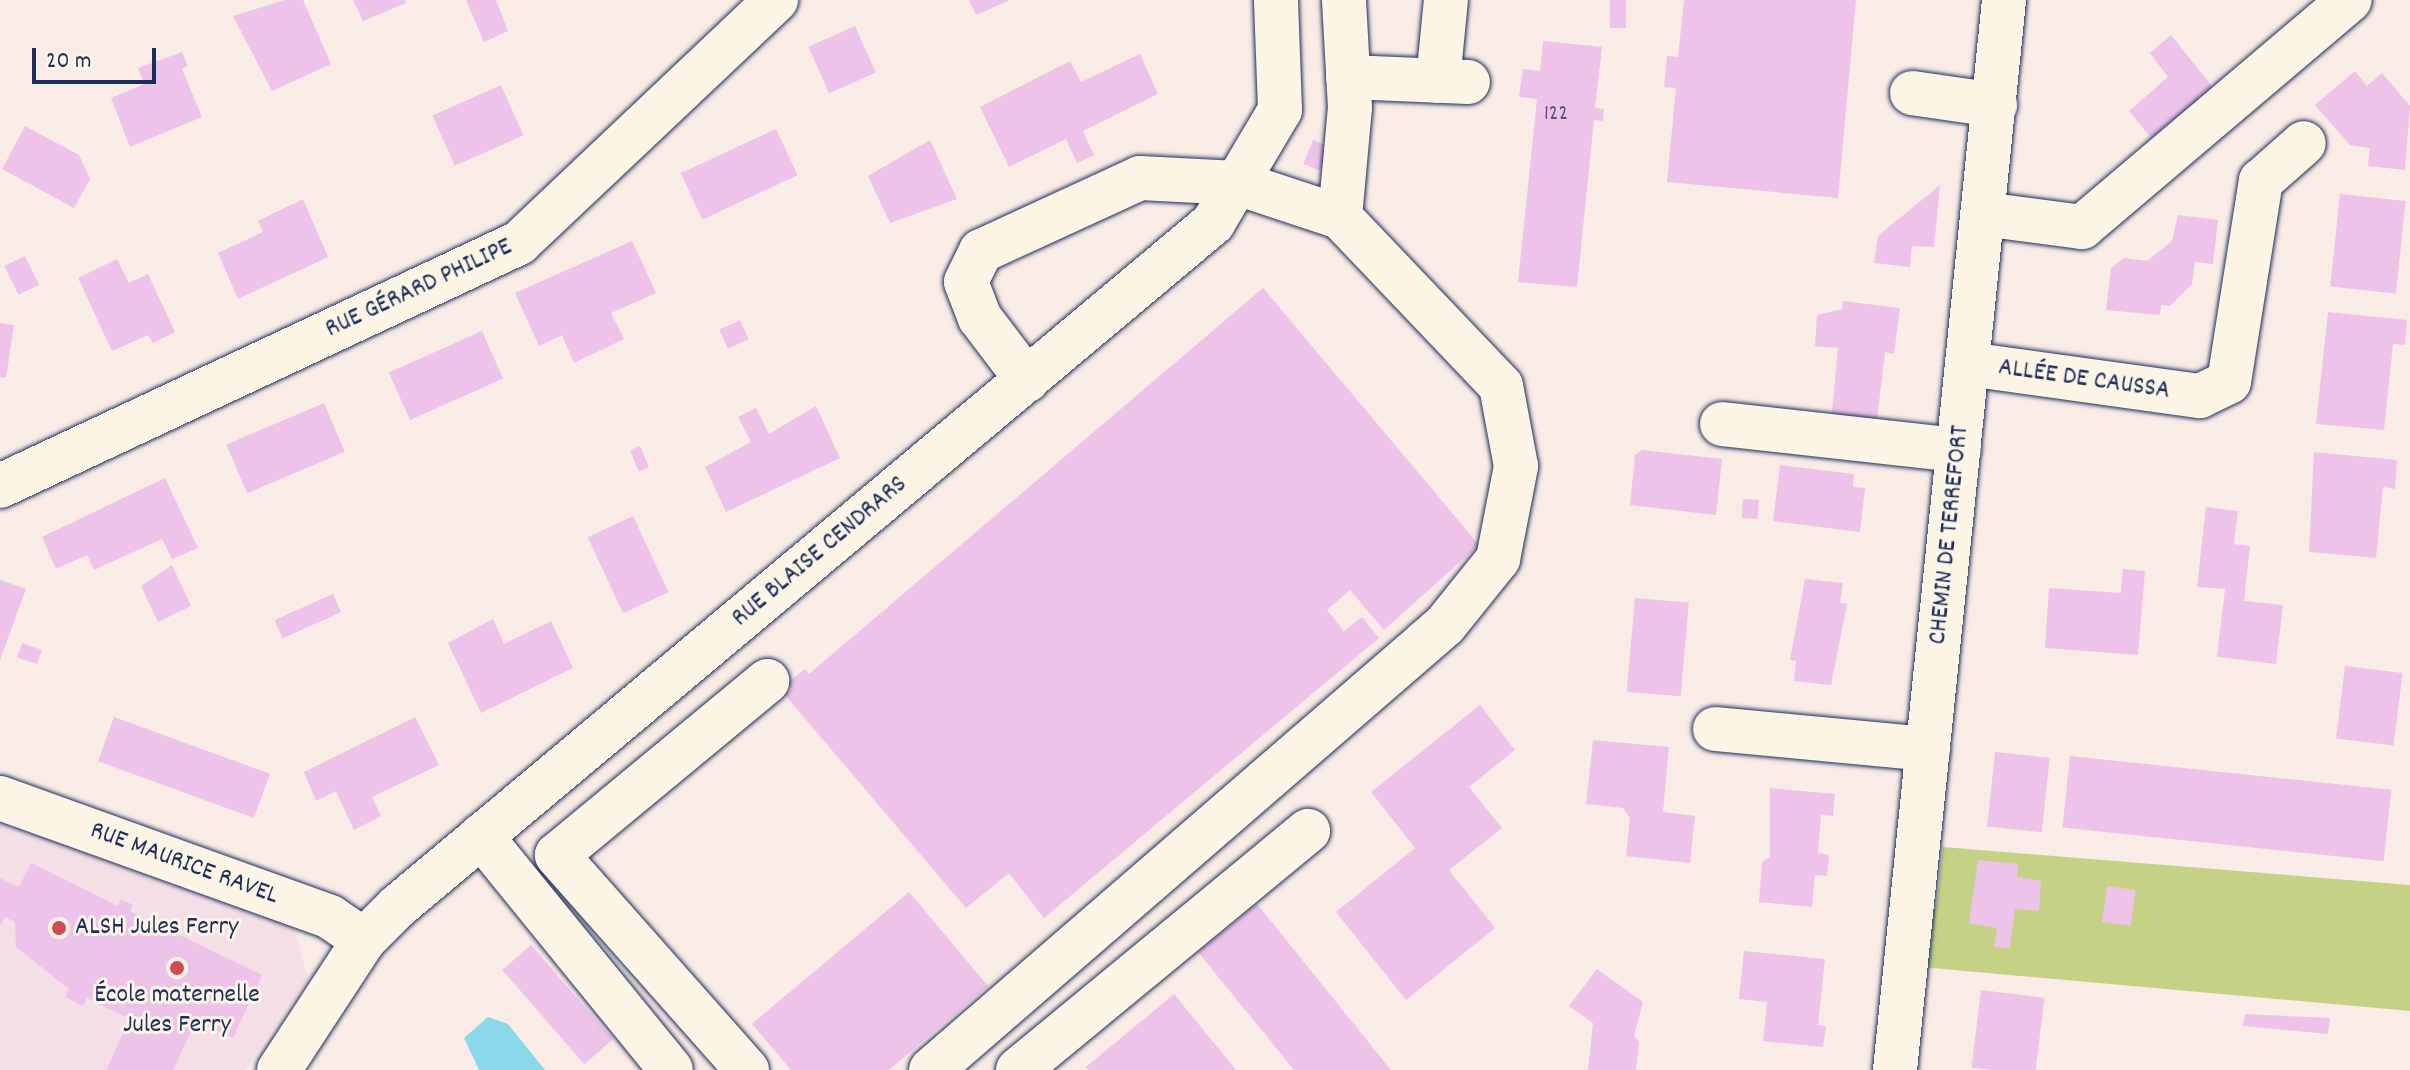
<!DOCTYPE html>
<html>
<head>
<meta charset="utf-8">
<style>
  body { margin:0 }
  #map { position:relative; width:2410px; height:1070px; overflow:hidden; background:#f9ebe6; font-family:Dekko,sans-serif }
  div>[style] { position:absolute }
  .built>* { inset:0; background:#f5dfe7 }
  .green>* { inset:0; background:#c5d285 }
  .water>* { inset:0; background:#8bd8eb }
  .building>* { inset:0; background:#edc3e9; transform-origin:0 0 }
  .roads { filter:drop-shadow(0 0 2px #1b2f5e) drop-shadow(0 0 2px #1b2f5e) }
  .minor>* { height:44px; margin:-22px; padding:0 22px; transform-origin:22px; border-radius:22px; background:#fcf5e5 }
  .dots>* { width:22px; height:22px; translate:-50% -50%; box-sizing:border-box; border:4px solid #fcf5e5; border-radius:50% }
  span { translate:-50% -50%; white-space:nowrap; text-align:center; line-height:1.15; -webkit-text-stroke:6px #fcf5e5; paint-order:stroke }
  .number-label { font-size:22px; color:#505481 }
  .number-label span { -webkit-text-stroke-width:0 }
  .street-label { font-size:26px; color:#1b2f5e }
  .poi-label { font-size:26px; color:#1b2f5e }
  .left { translate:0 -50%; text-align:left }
  .scale { position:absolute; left:32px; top:48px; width:124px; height:36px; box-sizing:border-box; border:4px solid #1b2f5e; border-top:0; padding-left:10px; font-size:24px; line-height:28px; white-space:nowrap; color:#1b2f5e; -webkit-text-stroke:6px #fcf5e5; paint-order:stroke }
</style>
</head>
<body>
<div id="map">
  <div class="built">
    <i style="clip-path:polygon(0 823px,293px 924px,308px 978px,245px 1070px,0 1070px)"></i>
  </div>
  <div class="green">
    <i style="clip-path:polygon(1943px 847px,2410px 885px,2410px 1011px,1921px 967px,1926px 913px,1936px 909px)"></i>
  </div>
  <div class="water">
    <i style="clip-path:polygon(488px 1017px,508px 1024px,545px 1070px,479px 1070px,464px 1038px)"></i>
  </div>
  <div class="building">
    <i style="clip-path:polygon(285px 0,303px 0,331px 64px,272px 91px,233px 16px)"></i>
    <i style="clip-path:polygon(353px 0,405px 0,406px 3px,363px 21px)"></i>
    <i style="clip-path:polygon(466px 0,496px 0,508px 31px,484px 42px)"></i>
    <i style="clip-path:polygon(969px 0,1010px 0,976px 15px)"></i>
    <i style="left:1610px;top:0;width:16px;height:28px"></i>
    <i style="clip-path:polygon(1684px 0,1856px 0,1838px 198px,1667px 182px,1676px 88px,1664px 87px,1667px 56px,1678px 57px)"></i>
    <i style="left:855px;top:26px;width:51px;height:51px;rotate:66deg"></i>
    <i style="clip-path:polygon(2171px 35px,2219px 95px,2157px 145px,2129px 111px,2168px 77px,2150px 53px)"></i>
    <i style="clip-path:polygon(1543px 41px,1602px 47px,1595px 108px,1604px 109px,1603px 121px,1594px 120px,1577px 287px,1518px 282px,1537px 99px,1519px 97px,1523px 69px,1540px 71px)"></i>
    <i style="clip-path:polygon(182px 52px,188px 66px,182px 69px,202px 117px,130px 147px,111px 98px,144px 84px,138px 68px)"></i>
    <i style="clip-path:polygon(1140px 54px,1158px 94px,1083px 131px,1094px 155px,1077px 163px,1066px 139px,1009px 167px,980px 107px,1070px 61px,1081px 82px)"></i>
    <i style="clip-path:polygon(2355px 71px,2367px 86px,2382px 73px,2410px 106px,2405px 170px,2368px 166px,2370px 148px,2350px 145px,2315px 105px)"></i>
    <i style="left:501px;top:85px;width:55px;height:75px;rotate:66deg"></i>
    <i style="clip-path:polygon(25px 126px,79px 155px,90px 179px,74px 208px,2px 169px)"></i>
    <i style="left:776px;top:129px;width:51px;height:105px;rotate:65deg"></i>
    <i style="clip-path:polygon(930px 140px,957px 199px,890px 223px,868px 176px)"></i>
    <i style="left:1313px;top:140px;width:18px;height:26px;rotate:22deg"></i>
    <i style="clip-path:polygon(1940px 185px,1934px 247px,1912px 246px,1910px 267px,1874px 263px,1878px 236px)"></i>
    <i style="left:2340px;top:194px;width:66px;height:93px;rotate:6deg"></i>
    <i style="clip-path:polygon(303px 199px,328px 257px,238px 299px,218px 253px,263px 232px,258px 221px)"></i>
    <i style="clip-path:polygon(2178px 215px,2218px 220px,2213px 264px,2195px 262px,2192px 284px,2170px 306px,2161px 305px,2160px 315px,2106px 310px,2111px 268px,2124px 258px,2147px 261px,2172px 241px)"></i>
    <i style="clip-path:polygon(632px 241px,656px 293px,611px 313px,624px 339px,574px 363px,562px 335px,539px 346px,515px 293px)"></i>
    <i style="left:25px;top:256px;width:32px;height:23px;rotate:64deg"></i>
    <i style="clip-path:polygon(117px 259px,129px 283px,148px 274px,175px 332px,153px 343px,148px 335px,112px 351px,78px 278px)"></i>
    <i style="clip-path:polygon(1263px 288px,1479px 545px,1384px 630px,1350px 590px,1327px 610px,1344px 631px,1362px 617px,1379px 638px,1044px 918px,1009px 873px,966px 908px,785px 695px,792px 689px,787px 683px,805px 669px,809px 674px)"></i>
    <i style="clip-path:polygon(1843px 301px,1900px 308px,1894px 354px,1885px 352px,1876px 428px,1831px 423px,1838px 348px,1815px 346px,1817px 315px,1842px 309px)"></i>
    <i style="clip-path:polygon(2328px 312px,2407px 320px,2405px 345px,2393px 344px,2384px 430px,2316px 424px)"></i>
    <i style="left:740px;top:320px;width:21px;height:23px;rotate:65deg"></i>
    <i style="clip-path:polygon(0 323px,14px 325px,6px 378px,0 377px)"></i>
    <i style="left:482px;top:331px;width:52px;height:102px;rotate:66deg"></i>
    <i style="left:324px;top:403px;width:53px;height:106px;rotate:67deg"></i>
    <i style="clip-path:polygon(816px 406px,840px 458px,726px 512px,705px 467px,751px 442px,738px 417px,756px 408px,769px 434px)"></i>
    <i style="left:640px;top:446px;width:23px;height:11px;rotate:67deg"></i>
    <i style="clip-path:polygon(1642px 450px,1722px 459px,1716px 515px,1630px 505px,1635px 455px)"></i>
    <i style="clip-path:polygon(2314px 452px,2397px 460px,2395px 489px,2383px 487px,2376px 558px,2309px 552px)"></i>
    <i style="clip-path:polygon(1780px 465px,1854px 474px,1853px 487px,1865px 488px,1860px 532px,1773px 521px)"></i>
    <i style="clip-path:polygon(165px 478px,198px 548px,172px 559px,162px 539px,94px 570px,87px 555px,56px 569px,42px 537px)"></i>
    <i style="left:1743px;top:499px;width:16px;height:19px;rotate:4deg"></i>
    <i style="clip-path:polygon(2206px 507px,2238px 511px,2234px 544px,2250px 546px,2244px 601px,2283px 605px,2276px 664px,2217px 657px,2225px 589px,2197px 587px)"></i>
    <i style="left:633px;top:516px;width:84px;height:50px;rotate:65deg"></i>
    <i style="clip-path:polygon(172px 565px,191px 606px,158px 622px,141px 586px)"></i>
    <i style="clip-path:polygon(2123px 569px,2145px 571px,2138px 655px,2045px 648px,2049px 588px,2121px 593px)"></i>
    <i style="clip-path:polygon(1805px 579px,1843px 583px,1840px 603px,1847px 604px,1831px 685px,1794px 681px,1796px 661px,1790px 660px)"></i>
    <i style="clip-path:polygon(0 580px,26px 589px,0 660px)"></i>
    <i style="left:333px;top:594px;width:20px;height:64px;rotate:66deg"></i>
    <i style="left:1635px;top:598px;width:54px;height:94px;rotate:5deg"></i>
    <i style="clip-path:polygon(493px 619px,504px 644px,551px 621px,573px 668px,481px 713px,448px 643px)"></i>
    <i style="left:22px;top:643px;width:21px;height:15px;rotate:19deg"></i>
    <i style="left:2345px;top:666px;width:58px;height:73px;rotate:7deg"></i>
    <i style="clip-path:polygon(1480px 705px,1515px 750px,1469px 787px,1502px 828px,1449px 870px,1495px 928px,1406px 1000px,1336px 912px,1415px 848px,1371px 792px)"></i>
    <i style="left:114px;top:717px;width:166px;height:47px;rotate:20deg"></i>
    <i style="clip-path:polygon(415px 717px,439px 765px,372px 797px,381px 816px,354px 830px,336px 791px,316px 801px,304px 772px)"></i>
    <i style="clip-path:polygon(1593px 740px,1669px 747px,1663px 812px,1695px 816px,1690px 863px,1626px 856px,1630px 818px,1623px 808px,1586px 804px)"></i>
    <i style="left:1995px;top:752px;width:55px;height:75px;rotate:6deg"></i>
    <i style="left:2070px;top:756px;width:323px;height:72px;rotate:6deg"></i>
    <i style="clip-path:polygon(1770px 788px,1835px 794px,1833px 816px,1821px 815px,1818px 853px,1829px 855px,1827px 876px,1815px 875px,1812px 907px,1759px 902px,1762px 862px,1770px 857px)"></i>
    <i style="clip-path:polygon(1978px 860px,2018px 864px,2017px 877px,2041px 881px,2039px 911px,2015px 909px,2010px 948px,1994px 947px,1997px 928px,1969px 923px)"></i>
    <i style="clip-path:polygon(31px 863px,118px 906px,121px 899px,133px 905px,130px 911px,262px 975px,233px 1038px,196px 1021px,173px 1070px,106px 1070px,130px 1019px,87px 998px,83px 1006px,65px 997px,69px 989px,16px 947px,15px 922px,5px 917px,0 926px,0 878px,19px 887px)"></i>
    <i style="left:2107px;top:886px;width:29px;height:36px;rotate:8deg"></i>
    <i style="clip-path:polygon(909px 892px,988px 986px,889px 1070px,791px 1070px,752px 1024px)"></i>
    <i style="clip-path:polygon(1257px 904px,1391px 1070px,1294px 1070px,1198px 952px)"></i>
    <i style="left:531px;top:945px;width:125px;height:38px;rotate:49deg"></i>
    <i style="clip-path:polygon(1744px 951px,1825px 959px,1818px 1025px,1826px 1026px,1823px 1047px,1763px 1041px,1767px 1002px,1739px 999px)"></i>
    <i style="clip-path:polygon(1597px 969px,1643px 1002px,1634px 1036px,1639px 1042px,1636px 1070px,1588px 1070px,1593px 1023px,1569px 1006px)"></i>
    <i style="left:1981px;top:990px;width:64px;height:78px;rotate:7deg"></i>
    <i style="clip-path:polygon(1174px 994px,1236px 1070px,1088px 1070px,1086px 1067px)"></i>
    <i style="clip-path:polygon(2245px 1014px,2330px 1018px,2328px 1034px,2243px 1026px)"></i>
  </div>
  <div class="roads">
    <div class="minor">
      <i style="left:1348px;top:77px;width:120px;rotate:2.4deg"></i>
      <i style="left:1438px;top:81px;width:81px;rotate:-84.4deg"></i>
      <i style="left:1912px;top:93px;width:84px;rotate:8.2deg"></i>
      <i style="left:1983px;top:214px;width:100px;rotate:7.5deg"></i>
      <i style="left:2082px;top:227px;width:351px;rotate:-40.3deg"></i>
      <i style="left:1340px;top:217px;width:109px;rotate:-84.8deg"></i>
      <i style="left:1350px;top:108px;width:108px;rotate:-93.2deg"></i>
      <i style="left:1968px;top:364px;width:234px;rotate:7.9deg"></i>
      <i style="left:2200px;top:396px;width:32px;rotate:-26deg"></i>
      <i style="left:2229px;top:382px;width:204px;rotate:-81deg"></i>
      <i style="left:2261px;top:181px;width:57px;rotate:-41.5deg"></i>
      <i style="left:1722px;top:424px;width:238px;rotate:6.3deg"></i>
      <i style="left:0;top:486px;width:573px;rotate:-25.09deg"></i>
      <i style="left:519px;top:243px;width:354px;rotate:-43.4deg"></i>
      <i style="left:1715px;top:729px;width:214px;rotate:5.4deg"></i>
      <i style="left:0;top:798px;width:351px;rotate:19.8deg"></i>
      <i style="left:330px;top:917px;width:41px;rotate:34.1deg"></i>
      <i style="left:481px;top:836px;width:301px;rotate:50.9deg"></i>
      <i style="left:279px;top:1070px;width:155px;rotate:-56.8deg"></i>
      <i style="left:364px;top:940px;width:47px;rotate:-45deg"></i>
      <i style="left:397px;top:907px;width:1065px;rotate:-39.97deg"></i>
      <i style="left:1213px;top:223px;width:131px;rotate:-59.3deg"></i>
      <i style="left:1280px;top:110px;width:110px;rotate:-92.1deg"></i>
      <i style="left:747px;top:1070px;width:287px;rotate:-131.5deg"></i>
      <i style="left:557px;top:855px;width:273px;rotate:-39.6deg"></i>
      <i style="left:931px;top:1070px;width:680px;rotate:-40.88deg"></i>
      <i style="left:1445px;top:625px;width:85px;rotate:-51.2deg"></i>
      <i style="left:1498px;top:559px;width:95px;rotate:-79deg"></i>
      <i style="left:1516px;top:466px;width:81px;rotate:-100.6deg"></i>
      <i style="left:1501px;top:386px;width:233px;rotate:-133.6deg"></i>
      <i style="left:1340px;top:217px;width:108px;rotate:-161.7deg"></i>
      <i style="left:1237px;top:183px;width:97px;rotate:-177deg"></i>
      <i style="left:1140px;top:178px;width:175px;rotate:155.3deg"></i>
      <i style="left:981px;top:251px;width:34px;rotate:116deg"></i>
      <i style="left:966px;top:282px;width:39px;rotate:69deg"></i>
      <i style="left:980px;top:318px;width:78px;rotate:52.8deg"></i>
      <i style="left:1018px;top:1070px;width:376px;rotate:-39.5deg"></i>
      <i style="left:1895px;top:1070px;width:1076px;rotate:-84.18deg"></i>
    </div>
  </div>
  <div class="dots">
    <i style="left:59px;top:928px;background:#d1495b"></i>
    <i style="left:177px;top:968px;background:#d1495b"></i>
  </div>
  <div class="number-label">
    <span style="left:1556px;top:115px">122</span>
  </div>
  <div class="street-label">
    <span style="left:419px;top:289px;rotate:-25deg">RUE GÉRARD PHILIPE</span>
    <span style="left:2084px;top:380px;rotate:8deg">ALLÉE DE CAUSSA</span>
    <span style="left:1950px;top:535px;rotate:-84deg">CHEMIN DE TERREFORT</span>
    <span style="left:820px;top:552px;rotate:-40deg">RUE BLAISE CENDRARS</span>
    <span style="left:184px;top:864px;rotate:20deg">RUE MAURICE RAVEL</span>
  </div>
  <div class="poi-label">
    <span class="left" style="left:75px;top:928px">ALSH Jules Ferry</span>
    <span style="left:177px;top:1011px">École maternelle<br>Jules Ferry</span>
  </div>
  <div class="scale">20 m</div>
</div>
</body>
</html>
